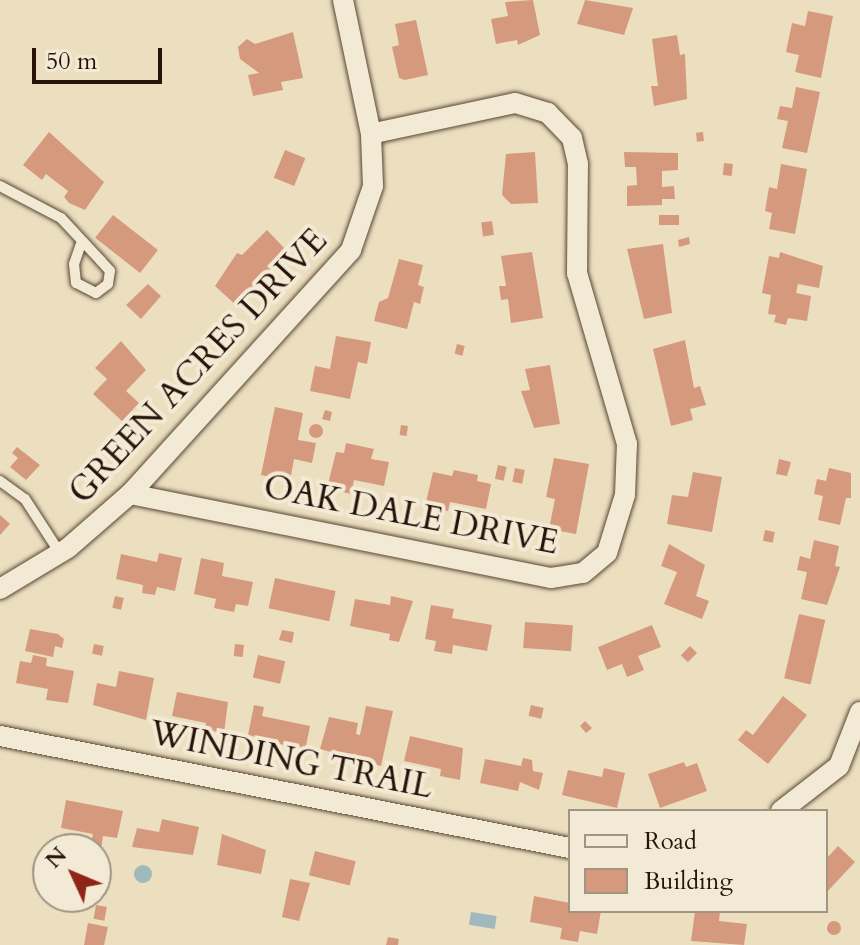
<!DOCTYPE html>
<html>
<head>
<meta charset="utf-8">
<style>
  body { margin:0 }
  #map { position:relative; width:860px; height:945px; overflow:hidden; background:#ecdfbf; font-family:Cardo,serif }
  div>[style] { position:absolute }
  .water>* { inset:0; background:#9fb9bd; transform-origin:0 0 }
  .round { border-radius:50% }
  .building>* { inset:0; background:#d59a7e; transform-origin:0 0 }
  .roads { filter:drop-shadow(0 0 2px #584636) drop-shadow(0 0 2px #584636) }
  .service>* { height:10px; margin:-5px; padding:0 5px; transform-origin:5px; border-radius:5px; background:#f3ead5 }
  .minor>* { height:20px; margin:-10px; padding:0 10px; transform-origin:10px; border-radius:10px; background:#f3ead5 }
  span { translate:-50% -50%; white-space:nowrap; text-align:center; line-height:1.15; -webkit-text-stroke:8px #f3ead5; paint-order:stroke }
  .street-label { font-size:34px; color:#271309 }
  .legend { position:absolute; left:568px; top:809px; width:260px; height:104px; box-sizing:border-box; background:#f3ead5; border:2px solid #a19483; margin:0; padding:10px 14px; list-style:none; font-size:24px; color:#271309 }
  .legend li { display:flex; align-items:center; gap:16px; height:40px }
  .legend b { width:40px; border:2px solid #a19483 }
  .north { position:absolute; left:32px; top:833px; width:80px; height:80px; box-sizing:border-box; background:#f3ead5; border:2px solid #a19483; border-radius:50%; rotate:314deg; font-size:22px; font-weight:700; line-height:32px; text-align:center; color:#271309 }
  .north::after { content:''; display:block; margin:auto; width:28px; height:36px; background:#8f2418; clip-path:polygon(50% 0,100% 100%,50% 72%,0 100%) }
  .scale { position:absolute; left:32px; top:48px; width:130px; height:36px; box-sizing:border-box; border:4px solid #271309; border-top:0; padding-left:10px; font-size:24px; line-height:28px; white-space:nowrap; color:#271309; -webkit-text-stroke:6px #f3ead5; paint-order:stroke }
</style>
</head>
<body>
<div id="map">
  <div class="water">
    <i class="round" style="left:134px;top:865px;width:18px;height:18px"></i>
    <i style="left:471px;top:912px;width:26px;height:13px;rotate:9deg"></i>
  </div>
  <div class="building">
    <i style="clip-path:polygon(533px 0,540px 35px,518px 45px,517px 40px,496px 44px,491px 19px,508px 16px,505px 2px)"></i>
    <i style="clip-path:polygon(585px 0,633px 8px,624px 35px,577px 24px)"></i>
    <i style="clip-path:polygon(808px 11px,833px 16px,821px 78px,795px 72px,799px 55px,786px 52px,792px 23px,805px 26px)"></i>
    <i style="clip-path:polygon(416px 20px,428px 75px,405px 80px,399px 78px,392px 47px,399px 45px,395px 24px)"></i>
    <i style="clip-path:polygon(293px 32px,303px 78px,281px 82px,283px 90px,253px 96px,248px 75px,259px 73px,240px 59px,238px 47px,247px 39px,255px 44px)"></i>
    <i style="clip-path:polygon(677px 35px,680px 55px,685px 54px,687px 99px,654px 106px,651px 86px,658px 86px,652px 39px)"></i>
    <i style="clip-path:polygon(796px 87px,820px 92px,807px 153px,782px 148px,788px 121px,777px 119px,780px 106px,792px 108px)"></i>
    <i style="clip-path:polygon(49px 132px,104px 182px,85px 210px,69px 203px,64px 197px,68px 191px,46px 174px,42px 180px,23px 165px)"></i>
    <i style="left:703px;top:132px;width:9px;height:7px;rotate:84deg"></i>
    <i style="left:285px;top:150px;width:22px;height:30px;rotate:22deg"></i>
    <i style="clip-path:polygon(535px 152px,538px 203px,511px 204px,502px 195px,506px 154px)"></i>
    <i style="clip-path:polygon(624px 152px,678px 153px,678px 170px,662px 171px,662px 187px,674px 186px,675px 199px,662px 199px,662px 205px,627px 206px,627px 186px,637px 185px,636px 167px,625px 167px)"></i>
    <i style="left:724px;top:163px;width:9px;height:12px;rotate:6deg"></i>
    <i style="clip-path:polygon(781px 164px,807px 169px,795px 234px,769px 229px,772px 213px,765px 211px,769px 187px,777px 189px)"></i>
    <i style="left:113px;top:215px;width:57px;height:29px;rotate:38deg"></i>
    <i style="left:659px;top:215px;width:20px;height:10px"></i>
    <i style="left:492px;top:221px;width:14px;height:11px;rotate:82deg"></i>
    <i style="clip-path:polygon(267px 230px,287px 251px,238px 307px,215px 286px,237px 253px,242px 255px)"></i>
    <i style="clip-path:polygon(689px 237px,690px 244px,679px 247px,678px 240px)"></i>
    <i style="clip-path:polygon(663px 244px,672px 313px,644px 319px,627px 249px)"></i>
    <i style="clip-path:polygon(532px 252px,543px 318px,511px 323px,508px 299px,501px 300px,499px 286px,506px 286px,501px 256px)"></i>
    <i style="clip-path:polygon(780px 252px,823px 266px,819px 288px,798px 284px,796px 293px,811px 296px,807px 321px,788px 318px,786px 325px,774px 322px,776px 315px,768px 314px,771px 295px,762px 293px,769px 256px,779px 258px)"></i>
    <i style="clip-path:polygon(399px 259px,423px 265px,418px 285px,424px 287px,420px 304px,414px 302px,407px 329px,374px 321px,379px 302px,388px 298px)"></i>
    <i style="clip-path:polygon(148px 284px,161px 296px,141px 319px,126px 305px)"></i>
    <i style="clip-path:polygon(336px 336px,371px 342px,367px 364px,358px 362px,350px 399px,310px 391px,315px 366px,330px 369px)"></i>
    <i style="clip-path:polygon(685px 340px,694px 388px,700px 386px,706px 405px,690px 409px,693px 420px,671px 426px,653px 349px)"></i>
    <i style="clip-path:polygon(121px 341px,146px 370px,126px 391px,139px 403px,122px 421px,93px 394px,107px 379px,95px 368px)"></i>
    <i style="left:457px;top:344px;width:8px;height:10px;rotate:14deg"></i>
    <i style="clip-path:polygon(550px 365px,560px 424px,534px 428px,521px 391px,530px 390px,525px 369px)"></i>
    <i style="clip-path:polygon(275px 407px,303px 413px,298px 440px,316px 443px,312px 463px,294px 459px,290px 481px,261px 475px)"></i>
    <i style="clip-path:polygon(325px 410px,332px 412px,330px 421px,322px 419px)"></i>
    <i class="round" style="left:309px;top:424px;width:14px;height:14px"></i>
    <i style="left:401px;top:425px;width:7px;height:10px;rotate:8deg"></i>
    <i style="clip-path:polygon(346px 443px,374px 449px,371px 459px,389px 462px,384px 486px,354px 480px,351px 494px,327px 488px,336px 452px,344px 453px)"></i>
    <i style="clip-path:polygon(17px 447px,40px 465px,26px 480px,10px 467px,18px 458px,12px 453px)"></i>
    <i style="clip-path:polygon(554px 458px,589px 464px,576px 534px,549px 529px,555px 499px,546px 497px)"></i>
    <i style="clip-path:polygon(779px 459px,791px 462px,787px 476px,776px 474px)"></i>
    <i style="left:498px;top:465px;width:9px;height:14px;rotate:13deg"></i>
    <i style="left:515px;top:468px;width:10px;height:14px;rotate:11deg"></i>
    <i style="clip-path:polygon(829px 468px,851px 473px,851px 498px,846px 498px,840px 525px,818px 520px,823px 496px,814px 494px,817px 479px,826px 481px)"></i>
    <i style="clip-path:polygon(454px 470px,478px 475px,477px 481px,491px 484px,486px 509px,450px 502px,448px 511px,425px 506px,433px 472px,452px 476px)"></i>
    <i style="clip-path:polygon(693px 472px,722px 477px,712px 532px,667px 524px,672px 495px,688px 497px)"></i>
    <i style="clip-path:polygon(0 515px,10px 524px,0 535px)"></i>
    <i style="left:765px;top:530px;width:10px;height:11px;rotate:11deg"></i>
    <i style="clip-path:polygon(814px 540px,839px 546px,835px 566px,840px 567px,827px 605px,801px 599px,807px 572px,797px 570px,800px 556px,810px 559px)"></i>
    <i style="clip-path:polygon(669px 544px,705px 565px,696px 596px,709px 601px,702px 619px,664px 604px,677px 572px,661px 566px)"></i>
    <i style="clip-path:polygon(159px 553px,182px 558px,175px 591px,157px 587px,155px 595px,142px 593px,143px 585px,116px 579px,121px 554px,157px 562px)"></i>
    <i style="clip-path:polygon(201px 558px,224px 563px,222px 576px,253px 582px,248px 606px,236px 604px,234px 612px,214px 608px,216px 599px,194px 594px)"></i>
    <i style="left:275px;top:578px;width:62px;height:31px;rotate:12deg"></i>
    <i style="left:115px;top:596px;width:9px;height:12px;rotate:13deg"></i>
    <i style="clip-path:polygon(391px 596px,413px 601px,399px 642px,389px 640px,390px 634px,350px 626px,355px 599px,390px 605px)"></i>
    <i style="clip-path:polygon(431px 605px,454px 609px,452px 618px,492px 625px,487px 651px,453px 645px,452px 654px,434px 651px,436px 641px,425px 639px)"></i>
    <i style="left:799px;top:614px;width:27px;height:66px;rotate:13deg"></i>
    <i style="left:525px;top:622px;width:48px;height:26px;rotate:4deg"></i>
    <i style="clip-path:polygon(652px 625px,661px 647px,638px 656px,644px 670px,627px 677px,622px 664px,607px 670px,598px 647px)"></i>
    <i style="clip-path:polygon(30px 629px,58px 634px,64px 639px,62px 648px,55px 646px,53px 657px,25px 651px)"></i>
    <i style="clip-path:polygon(282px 630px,294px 632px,292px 643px,279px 640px)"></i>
    <i style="left:94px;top:644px;width:10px;height:10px;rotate:11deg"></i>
    <i style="left:235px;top:644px;width:9px;height:12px;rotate:6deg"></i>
    <i style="left:690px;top:646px;width:10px;height:13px;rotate:45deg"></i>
    <i style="clip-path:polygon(33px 655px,47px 658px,46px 666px,74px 671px,68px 703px,46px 700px,48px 689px,16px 683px,20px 661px,31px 663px)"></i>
    <i style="left:258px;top:655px;width:28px;height:23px;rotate:13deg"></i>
    <i style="clip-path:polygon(119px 671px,154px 678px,146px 720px,93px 705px,97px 683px,116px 687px)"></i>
    <i style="clip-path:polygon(177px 692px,228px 702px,224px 733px,205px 730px,206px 723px,172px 716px)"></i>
    <i style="clip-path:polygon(783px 696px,807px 715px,768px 764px,738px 740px,746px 730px,753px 735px)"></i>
    <i style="clip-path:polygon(254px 705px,264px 707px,262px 716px,310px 726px,305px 751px,248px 735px)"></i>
    <i style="left:531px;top:705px;width:13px;height:11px;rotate:13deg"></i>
    <i style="clip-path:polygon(366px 706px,393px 711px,381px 766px,320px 749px,329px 717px,358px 723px,356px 734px,360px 735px)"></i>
    <i style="clip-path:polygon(585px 721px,592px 728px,586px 733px,580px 726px)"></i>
    <i style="clip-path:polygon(410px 736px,463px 748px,460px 780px,440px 776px,441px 769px,404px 761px)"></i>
    <i style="clip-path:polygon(523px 758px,532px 760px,533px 771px,543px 773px,539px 790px,520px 782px,518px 791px,480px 783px,485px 759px,521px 766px)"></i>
    <i style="clip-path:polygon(684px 762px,686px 767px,697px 763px,707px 791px,660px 808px,648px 774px)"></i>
    <i style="clip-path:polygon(604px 768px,625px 773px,617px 808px,562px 795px,568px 770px,602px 777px)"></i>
    <i style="clip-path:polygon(66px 800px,123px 811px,117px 838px,103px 836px,101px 849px,90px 847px,93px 834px,61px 828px)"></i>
    <i style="clip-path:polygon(162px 819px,199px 827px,193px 855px,132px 847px,137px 828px,159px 832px)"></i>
    <i style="clip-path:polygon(222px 834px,266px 850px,261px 874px,217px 865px)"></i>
    <i style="clip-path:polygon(838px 846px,855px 862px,826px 893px,826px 859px)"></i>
    <i style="left:315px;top:851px;width:42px;height:25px;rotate:14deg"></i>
    <i style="clip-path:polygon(290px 879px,310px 883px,299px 921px,282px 917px)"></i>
    <i style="clip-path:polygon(534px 896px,570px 903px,570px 911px,601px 911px,597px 934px,580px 931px,578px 942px,560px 939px,562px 928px,530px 922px)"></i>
    <i style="left:96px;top:905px;width:11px;height:14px;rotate:10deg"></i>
    <i style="clip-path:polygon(695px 911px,720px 911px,719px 921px,747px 924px,744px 945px,691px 941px)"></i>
    <i class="round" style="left:827px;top:921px;width:14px;height:14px"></i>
    <i style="clip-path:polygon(88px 923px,108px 927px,104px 945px,84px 945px)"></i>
    <i style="clip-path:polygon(388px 937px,399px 939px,398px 945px,386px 945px)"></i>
  </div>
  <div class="roads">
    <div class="service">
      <i style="left:0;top:186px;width:69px;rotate:27.7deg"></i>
      <i style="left:61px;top:218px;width:59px;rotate:47.1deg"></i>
      <i style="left:101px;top:261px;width:13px;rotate:48deg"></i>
      <i style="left:110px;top:271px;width:13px;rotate:99deg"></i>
      <i style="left:108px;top:284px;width:15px;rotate:143deg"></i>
      <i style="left:96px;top:293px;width:22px;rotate:-153deg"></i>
      <i style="left:76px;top:283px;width:19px;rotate:-96deg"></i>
      <i style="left:74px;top:264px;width:21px;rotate:-71deg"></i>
      <i style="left:0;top:481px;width:31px;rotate:36deg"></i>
      <i style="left:25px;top:499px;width:64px;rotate:57.1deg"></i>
    </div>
    <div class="minor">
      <i style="left:130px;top:494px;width:429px;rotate:11.3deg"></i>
      <i style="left:551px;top:578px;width:32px;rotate:-9deg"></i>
      <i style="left:583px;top:573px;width:31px;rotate:-40deg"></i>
      <i style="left:607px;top:553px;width:61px;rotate:-72.8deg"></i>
      <i style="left:625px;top:495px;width:51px;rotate:-87.8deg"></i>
      <i style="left:627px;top:444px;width:178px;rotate:-106.3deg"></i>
      <i style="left:577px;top:273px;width:109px;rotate:-89.5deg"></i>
      <i style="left:578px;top:164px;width:27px;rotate:-103deg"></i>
      <i style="left:572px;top:138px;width:35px;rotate:-134deg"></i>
      <i style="left:548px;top:113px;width:34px;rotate:-163deg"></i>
      <i style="left:515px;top:103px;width:147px;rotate:167.9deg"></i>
      <i style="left:0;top:589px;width:79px;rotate:-31.1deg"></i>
      <i style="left:68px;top:548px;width:82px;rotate:-41.1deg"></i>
      <i style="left:130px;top:494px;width:329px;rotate:-47.8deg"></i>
      <i style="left:351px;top:250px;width:68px;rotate:-71deg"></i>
      <i style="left:373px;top:186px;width:52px;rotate:-92.2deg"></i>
      <i style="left:371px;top:134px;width:137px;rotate:-101.8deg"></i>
      <i style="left:0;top:736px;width:581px;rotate:11.12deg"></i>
      <i style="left:781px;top:811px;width:73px;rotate:-37.8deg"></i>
      <i style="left:839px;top:766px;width:58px;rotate:-68.7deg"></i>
    </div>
  </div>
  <div class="street-label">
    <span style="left:198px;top:366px;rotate:-47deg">GREEN ACRES DRIVE</span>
    <span style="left:411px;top:515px;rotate:11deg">OAK DALE DRIVE</span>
    <span style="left:291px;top:760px;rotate:11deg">WINDING TRAIL</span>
  </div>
  <ul class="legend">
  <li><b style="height:10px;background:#f3ead5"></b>Road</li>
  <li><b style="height:22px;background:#d59a7e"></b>Building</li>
  </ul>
  <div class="north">N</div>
  <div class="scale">50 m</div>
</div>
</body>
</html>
